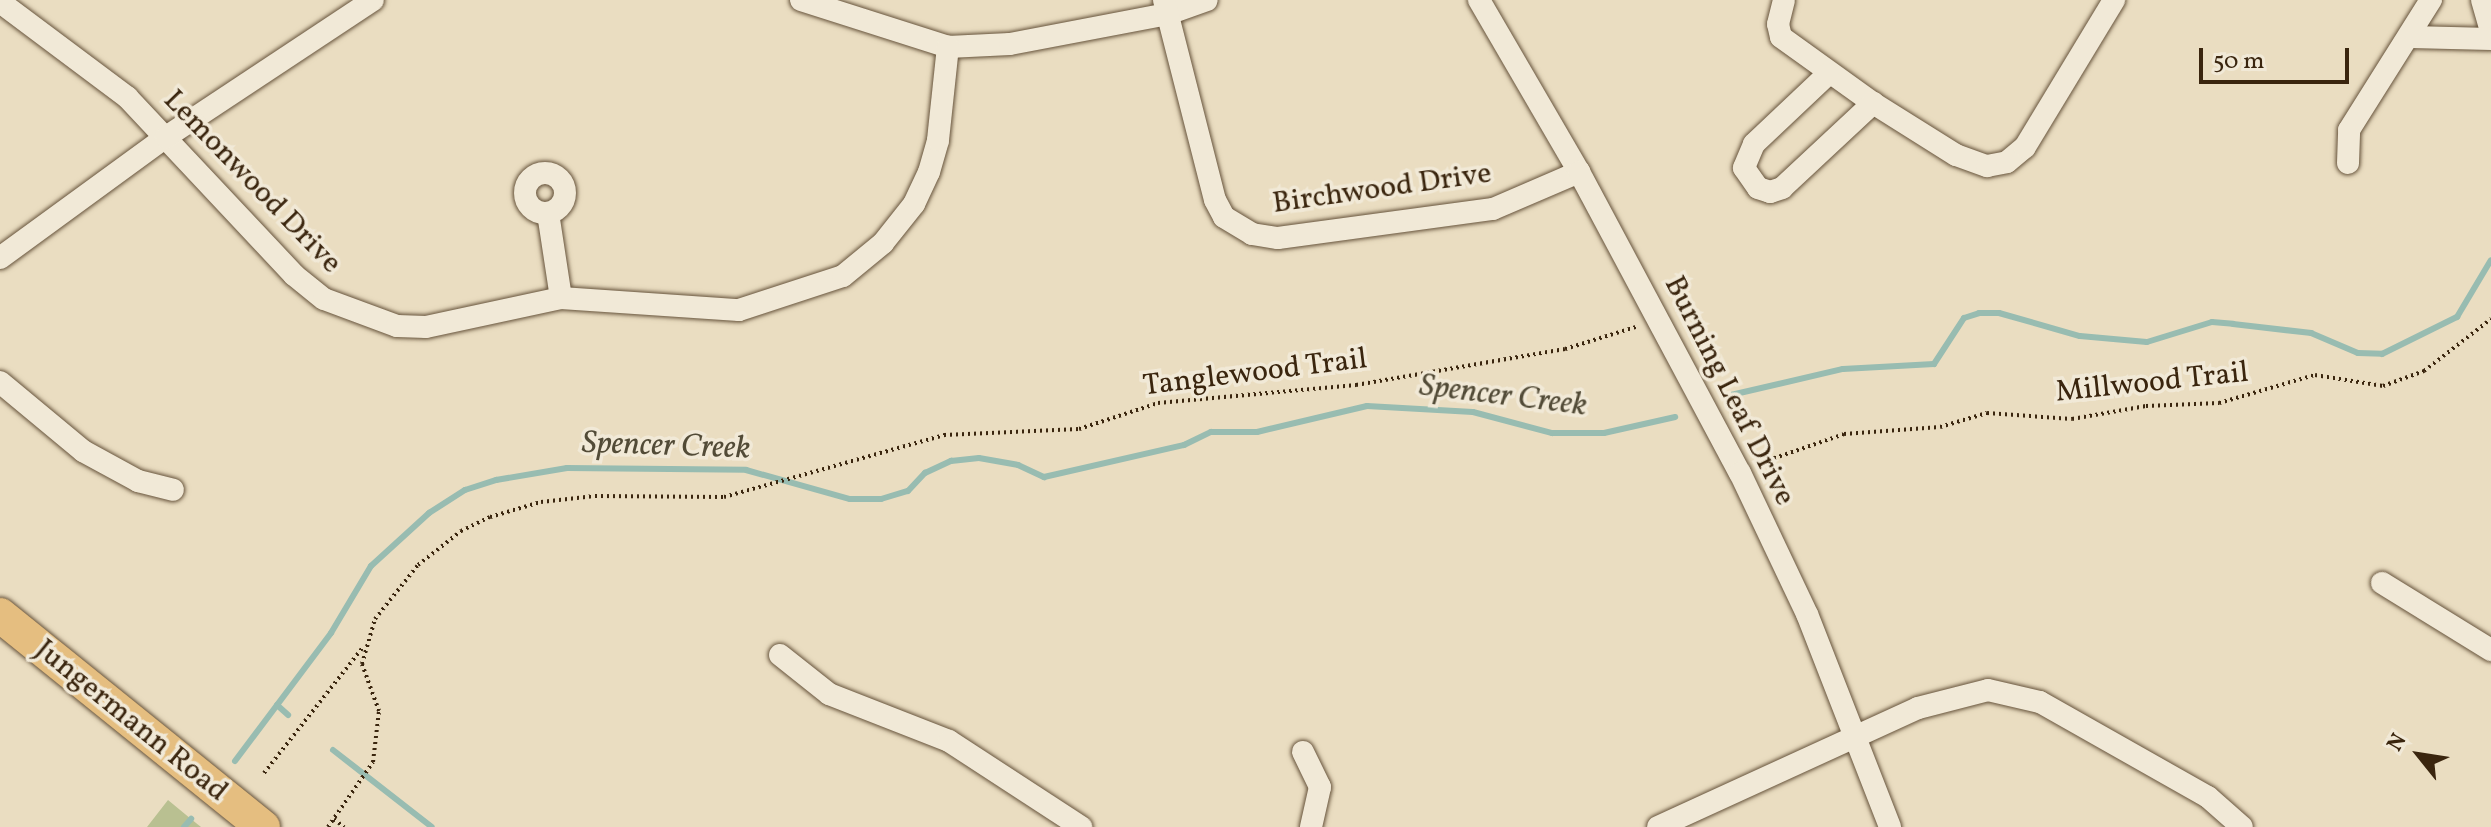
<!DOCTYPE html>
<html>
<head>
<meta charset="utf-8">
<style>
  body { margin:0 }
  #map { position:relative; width:2491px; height:827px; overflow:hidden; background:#eaddc1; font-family:Vollkorn,serif }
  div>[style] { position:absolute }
  .green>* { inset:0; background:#b9c091 }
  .stream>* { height:6px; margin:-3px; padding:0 3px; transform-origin:3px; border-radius:3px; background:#98bcb1 }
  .path>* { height:4px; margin-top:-2px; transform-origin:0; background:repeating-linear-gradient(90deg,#3a250e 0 2px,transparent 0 6px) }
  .roads { filter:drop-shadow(0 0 2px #66533b) drop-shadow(0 0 2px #66533b) }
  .street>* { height:22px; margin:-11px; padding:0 11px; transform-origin:11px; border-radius:11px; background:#f1e9d7 }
  .street>.ring { margin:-11px; padding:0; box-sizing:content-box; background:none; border:22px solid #f1e9d7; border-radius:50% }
  .primary>* { height:34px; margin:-17px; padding:0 17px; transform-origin:17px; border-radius:17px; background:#e5be80 }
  span { translate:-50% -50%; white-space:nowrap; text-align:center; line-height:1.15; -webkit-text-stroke:7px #f1e9d7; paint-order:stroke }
  .street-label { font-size:30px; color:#3a250e }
  .water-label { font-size:32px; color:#524b37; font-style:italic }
  .north { position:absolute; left:2379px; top:715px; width:80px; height:80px; -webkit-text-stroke:6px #f1e9d7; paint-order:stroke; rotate:300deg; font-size:22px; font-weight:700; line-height:32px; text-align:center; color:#3a250e }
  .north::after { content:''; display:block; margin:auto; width:28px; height:36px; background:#3a250e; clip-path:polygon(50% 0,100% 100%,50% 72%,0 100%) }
  .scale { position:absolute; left:2199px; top:48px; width:150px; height:36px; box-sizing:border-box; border:4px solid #3a250e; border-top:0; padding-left:10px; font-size:24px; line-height:28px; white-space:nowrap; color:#3a250e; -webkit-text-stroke:6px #f1e9d7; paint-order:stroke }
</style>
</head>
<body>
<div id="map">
  <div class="green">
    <i style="clip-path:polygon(168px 800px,191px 819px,201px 827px,147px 827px)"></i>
  </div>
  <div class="stream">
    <i style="left:1731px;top:395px;width:115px;rotate:-13.1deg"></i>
    <i style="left:1843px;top:369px;width:91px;rotate:-3.1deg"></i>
    <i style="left:1934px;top:364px;width:55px;rotate:-56.9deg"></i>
    <i style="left:1964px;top:318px;width:16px;rotate:-18deg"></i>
    <i style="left:1979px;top:313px;width:20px"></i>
    <i style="left:1999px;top:313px;width:84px;rotate:15.9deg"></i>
    <i style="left:2080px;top:336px;width:67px;rotate:5.1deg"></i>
    <i style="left:2147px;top:342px;width:68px;rotate:-17.1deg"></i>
    <i style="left:2212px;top:322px;width:21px;rotate:5deg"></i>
    <i style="left:2233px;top:324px;width:79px;rotate:6.6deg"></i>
    <i style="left:2311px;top:333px;width:51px;rotate:23.1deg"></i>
    <i style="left:2358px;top:353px;width:24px;rotate:2deg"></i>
    <i style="left:2382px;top:354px;width:84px;rotate:-26.3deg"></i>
    <i style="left:2457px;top:317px;width:66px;rotate:-59.2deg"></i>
    <i style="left:277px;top:705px;width:15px;rotate:42deg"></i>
    <i style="left:333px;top:750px;width:125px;rotate:37.9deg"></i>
    <i style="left:235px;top:761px;width:160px;rotate:-53.1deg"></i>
    <i style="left:331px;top:633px;width:78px;rotate:-59.2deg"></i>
    <i style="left:371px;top:566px;width:79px;rotate:-42.4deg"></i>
    <i style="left:429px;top:513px;width:43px;rotate:-32.6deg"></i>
    <i style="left:465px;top:490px;width:33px;rotate:-18deg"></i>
    <i style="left:496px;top:480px;width:72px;rotate:-9.6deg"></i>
    <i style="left:567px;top:468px;width:179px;rotate:0.6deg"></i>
    <i style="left:746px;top:470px;width:108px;rotate:15.6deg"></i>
    <i style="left:850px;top:499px;width:31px"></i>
    <i style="left:881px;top:499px;width:28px;rotate:-17deg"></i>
    <i style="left:908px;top:491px;width:25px;rotate:-47deg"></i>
    <i style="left:925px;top:473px;width:29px;rotate:-25deg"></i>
    <i style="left:951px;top:461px;width:28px;rotate:-6deg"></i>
    <i style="left:979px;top:458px;width:40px;rotate:10deg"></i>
    <i style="left:1018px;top:465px;width:29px;rotate:25deg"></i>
    <i style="left:1044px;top:477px;width:144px;rotate:-12.9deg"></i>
    <i style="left:1184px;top:445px;width:30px;rotate:-26deg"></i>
    <i style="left:1211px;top:432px;width:46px"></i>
    <i style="left:1257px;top:432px;width:113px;rotate:-13.3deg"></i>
    <i style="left:1367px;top:406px;width:106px;rotate:3.2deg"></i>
    <i style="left:1473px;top:412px;width:82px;rotate:14.9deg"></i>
    <i style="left:1552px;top:433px;width:52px"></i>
    <i style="left:1604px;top:433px;width:73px;rotate:-12.7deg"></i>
    <i style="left:184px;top:827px;width:11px;rotate:-49deg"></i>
  </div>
  <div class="path">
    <i style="left:1757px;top:464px;width:92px;rotate:-19deg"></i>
    <i style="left:1844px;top:434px;width:96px;rotate:-4.2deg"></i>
    <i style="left:1940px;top:427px;width:49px;rotate:-16.6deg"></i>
    <i style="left:1987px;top:413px;width:85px;rotate:4deg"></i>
    <i style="left:2072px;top:419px;width:75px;rotate:-10deg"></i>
    <i style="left:2146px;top:406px;width:73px;rotate:-2.4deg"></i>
    <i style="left:2219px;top:403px;width:100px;rotate:-16.3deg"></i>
    <i style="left:2315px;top:375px;width:69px;rotate:9.2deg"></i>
    <i style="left:2383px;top:386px;width:44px;rotate:-20.1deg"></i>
    <i style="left:2424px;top:371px;width:85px;rotate:-37.8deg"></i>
    <i style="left:264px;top:773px;width:160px;rotate:-51.8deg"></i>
    <i style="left:334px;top:819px;width:13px;rotate:39deg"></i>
    <i style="left:328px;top:827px;width:79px;rotate:-55.3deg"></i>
    <i style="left:373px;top:762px;width:51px;rotate:-83.3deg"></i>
    <i style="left:379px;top:711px;width:50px;rotate:-109.9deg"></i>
    <i style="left:362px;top:664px;width:47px;rotate:-73.9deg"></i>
    <i style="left:375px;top:619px;width:69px;rotate:-51.5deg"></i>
    <i style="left:418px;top:565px;width:55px;rotate:-38.3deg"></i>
    <i style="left:461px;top:531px;width:32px;rotate:-26deg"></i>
    <i style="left:490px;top:517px;width:53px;rotate:-16.4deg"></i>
    <i style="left:541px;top:502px;width:54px;rotate:-6.3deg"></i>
    <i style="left:595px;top:496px;width:129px;rotate:0.4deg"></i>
    <i style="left:724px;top:497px;width:229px;rotate:-15.7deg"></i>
    <i style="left:944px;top:435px;width:135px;rotate:-2.5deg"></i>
    <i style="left:1079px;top:429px;width:83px;rotate:-18.2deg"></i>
    <i style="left:1158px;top:403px;width:199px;rotate:-5.2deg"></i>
    <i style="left:1356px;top:385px;width:212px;rotate:-9.8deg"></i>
    <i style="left:1565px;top:349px;width:77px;rotate:-17.3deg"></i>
  </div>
  <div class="roads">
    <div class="street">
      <i style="left:801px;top:0;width:154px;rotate:17.7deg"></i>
      <i style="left:948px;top:47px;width:62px;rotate:-2.8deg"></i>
      <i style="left:1010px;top:44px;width:161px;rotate:-10.8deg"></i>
      <i style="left:1168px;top:14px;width:41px;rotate:-19.7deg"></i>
      <i style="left:1164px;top:0;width:206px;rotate:75.7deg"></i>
      <i style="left:1215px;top:200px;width:19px;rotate:62deg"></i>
      <i style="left:1224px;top:217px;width:33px;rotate:31deg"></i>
      <i style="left:1252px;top:234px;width:26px;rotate:9deg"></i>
      <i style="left:1278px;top:238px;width:217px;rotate:-7.7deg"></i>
      <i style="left:1493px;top:209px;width:94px;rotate:-23.3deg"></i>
      <i style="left:1479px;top:0;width:199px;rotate:59.8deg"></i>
      <i style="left:1579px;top:172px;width:341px;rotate:61.9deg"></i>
      <i style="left:1740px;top:473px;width:156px;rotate:64.6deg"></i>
      <i style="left:1807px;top:614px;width:229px;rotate:68.7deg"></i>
      <i style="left:1784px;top:0;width:25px;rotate:104deg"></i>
      <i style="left:1778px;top:24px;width:13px;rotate:77deg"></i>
      <i style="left:1781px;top:37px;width:113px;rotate:35.7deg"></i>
      <i style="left:1873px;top:103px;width:98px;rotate:32.1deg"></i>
      <i style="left:1956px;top:155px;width:33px;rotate:20deg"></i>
      <i style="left:1987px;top:166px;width:20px;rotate:-11deg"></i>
      <i style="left:2007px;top:162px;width:23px;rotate:-40deg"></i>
      <i style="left:2025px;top:147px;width:172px;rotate:-58.8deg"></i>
      <i style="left:2482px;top:0;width:32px;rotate:74deg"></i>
      <i style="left:0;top:2px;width:159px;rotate:36.8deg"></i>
      <i style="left:127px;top:97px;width:244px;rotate:46.8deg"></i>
      <i style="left:294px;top:275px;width:38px;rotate:39deg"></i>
      <i style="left:324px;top:299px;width:78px;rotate:20.3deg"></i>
      <i style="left:397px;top:326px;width:29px;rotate:2deg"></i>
      <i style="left:426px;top:327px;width:138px;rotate:-12.1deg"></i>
      <i style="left:561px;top:298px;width:178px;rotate:3.9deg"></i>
      <i style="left:739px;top:310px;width:109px;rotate:-18.1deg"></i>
      <i style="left:843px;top:276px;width:52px;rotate:-39.5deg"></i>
      <i style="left:883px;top:243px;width:50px;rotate:-51.5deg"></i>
      <i style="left:914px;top:204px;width:35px;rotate:-65deg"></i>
      <i style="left:929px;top:172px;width:33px;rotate:-74deg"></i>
      <i style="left:938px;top:140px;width:94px;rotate:-83.9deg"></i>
      <i style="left:2411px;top:37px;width:80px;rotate:1.4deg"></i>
      <i style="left:1828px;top:74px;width:102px;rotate:136.6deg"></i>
      <i style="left:1754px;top:144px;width:26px;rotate:113deg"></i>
      <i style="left:1744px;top:168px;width:24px;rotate:55deg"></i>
      <i style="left:1758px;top:188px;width:13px;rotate:18deg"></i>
      <i style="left:1770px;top:192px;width:13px;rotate:-18deg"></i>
      <i style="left:1782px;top:188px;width:125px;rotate:-43deg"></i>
      <i style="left:2348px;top:163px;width:33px;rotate:-88deg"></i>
      <i style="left:2349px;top:130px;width:154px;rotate:-57.8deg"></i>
      <i class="ring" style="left:525px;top:173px;width:18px;height:18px"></i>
      <i style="left:548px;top:213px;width:86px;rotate:81.3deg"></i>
      <i style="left:0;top:258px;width:205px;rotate:-36.1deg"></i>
      <i style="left:166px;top:137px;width:248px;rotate:-33.5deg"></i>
      <i style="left:0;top:382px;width:108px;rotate:39.7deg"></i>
      <i style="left:83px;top:451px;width:63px;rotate:28.6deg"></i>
      <i style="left:138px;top:481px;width:36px;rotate:14deg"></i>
      <i style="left:2382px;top:583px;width:128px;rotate:31.6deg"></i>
      <i style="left:780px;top:655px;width:63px;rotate:38.5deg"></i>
      <i style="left:829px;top:694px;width:129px;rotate:21.4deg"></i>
      <i style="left:949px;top:741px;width:158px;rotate:33.1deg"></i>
      <i style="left:1303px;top:752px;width:39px;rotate:64deg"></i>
      <i style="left:1320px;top:787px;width:41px;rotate:102.7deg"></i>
      <i style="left:1658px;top:827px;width:286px;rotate:-24.6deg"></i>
      <i style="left:1918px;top:708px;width:72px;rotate:-14.4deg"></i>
      <i style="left:1988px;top:690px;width:53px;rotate:13deg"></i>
      <i style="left:2040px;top:702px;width:193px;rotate:29.5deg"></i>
      <i style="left:2208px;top:797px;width:45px;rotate:41.4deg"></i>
    </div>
    <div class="primary">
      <i style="left:0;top:615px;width:338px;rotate:38.9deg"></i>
    </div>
  </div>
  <div class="street-label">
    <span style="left:252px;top:182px;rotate:46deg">Lemonwood Drive</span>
    <span style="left:1382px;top:189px;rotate:-8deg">Birchwood Drive</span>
    <span style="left:1255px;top:373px;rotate:-7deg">Tanglewood Trail</span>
    <span style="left:2152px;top:383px;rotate:-6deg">Millwood Trail</span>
    <span style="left:1729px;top:391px;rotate:63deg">Burning Leaf Drive</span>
    <span style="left:131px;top:721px;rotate:39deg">Jungermann Road</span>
  </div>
  <div class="water-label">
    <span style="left:1503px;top:397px;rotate:7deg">Spencer Creek</span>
    <span style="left:666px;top:447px;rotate:2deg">Spencer Creek</span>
  </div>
  <div class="north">N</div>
  <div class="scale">50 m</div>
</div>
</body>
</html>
